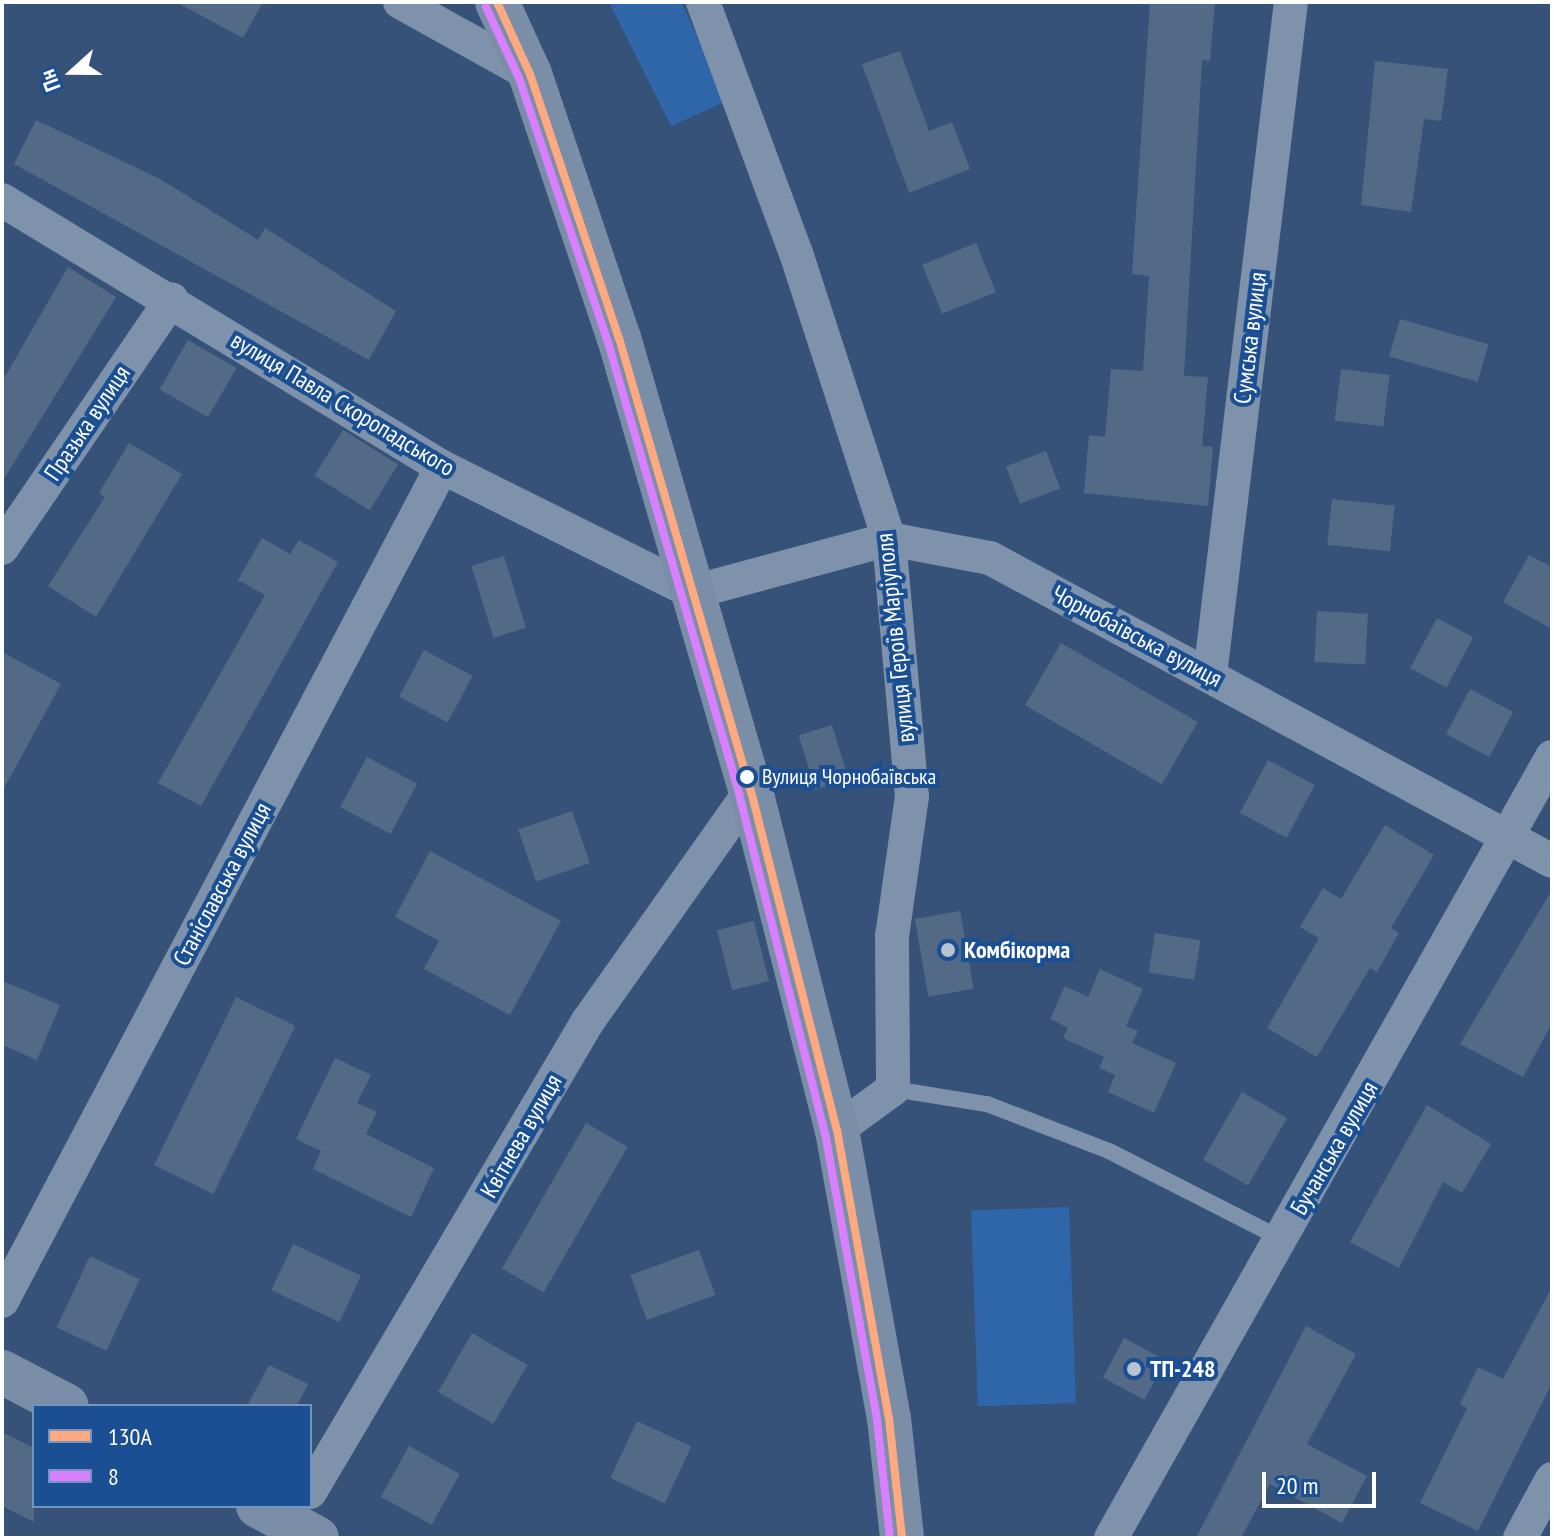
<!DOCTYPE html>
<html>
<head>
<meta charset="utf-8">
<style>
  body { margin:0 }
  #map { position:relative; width:1554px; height:1540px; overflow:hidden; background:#365278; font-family:"PT Sans Narrow",sans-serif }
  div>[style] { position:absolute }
  .green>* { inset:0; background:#2f66a9; transform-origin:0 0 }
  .building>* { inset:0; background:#536a87; transform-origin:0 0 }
  .lane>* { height:16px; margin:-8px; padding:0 8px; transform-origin:8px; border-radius:8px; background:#7f92ab }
  .street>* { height:34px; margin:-17px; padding:0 17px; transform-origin:17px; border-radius:17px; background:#7f92ab }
  .secondary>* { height:44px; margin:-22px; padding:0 22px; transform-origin:22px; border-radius:22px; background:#7a8ea7 }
  .bus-1>* { height:8px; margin:-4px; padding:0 4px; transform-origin:4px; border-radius:4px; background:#ffa980 }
  .bus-2>* { height:8px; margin:-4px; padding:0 4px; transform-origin:4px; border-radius:4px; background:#d880ff }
  .dots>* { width:22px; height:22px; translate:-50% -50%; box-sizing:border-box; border:4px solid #1b4f93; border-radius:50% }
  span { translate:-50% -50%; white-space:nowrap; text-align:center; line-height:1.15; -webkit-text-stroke:8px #1b4f93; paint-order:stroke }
  .bus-label { font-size:22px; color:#fff }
  .left { translate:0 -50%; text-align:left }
  .street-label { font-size:24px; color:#fff }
  .poi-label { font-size:24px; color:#fff; font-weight:700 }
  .frame { position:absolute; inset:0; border:4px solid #fff; pointer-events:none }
  .legend { position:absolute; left:32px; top:1404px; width:280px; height:104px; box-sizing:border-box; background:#1b4f93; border:2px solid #7695be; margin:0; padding:10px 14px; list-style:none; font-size:24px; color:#fff }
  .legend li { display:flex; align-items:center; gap:16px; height:40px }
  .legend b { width:40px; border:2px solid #7695be }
  .north { position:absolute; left:32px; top:32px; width:80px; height:80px; -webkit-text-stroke:6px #1b4f93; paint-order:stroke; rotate:249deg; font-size:22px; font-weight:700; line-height:32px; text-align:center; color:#fff }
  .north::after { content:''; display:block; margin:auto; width:28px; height:36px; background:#fff; clip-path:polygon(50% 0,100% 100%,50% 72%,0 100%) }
  .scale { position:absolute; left:1262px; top:1472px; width:114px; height:36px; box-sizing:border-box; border:4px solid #fff; border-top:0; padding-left:10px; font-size:24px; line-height:28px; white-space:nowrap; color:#fff; -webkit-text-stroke:6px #1b4f93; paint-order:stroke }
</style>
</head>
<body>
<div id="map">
  <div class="green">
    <i style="clip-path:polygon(609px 2px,681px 2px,727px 101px,671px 126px)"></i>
    <i style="left:1069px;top:1207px;width:196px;height:98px;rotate:88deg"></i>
  </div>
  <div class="building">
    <i style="clip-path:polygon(176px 2px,263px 2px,243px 38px)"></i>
    <i style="clip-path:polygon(1150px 2px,1215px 2px,1210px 61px,1202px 60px,1184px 376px,1208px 377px,1202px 446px,1213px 447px,1208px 506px,1084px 493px,1089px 435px,1105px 437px,1111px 369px,1143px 371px,1149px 276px,1132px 274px)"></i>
    <i style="clip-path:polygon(900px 51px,929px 131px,952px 122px,970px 169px,909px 193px,862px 64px)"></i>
    <i style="clip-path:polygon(1375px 61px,1448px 69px,1441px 121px,1424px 119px,1411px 212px,1361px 205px)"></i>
    <i style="clip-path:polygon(36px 120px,160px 179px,258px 240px,265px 228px,396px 311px,369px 360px,14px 164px)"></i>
    <i style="left:976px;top:243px;width:53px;height:58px;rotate:68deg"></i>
    <i style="clip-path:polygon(68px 267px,116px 297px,2px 482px,2px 382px)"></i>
    <i style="left:1400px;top:319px;width:92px;height:39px;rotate:16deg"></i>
    <i style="left:188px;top:340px;width:56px;height:57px;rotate:30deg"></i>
    <i style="left:1341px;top:369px;width:49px;height:52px;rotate:7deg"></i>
    <i style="left:343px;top:430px;width:65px;height:54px;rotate:32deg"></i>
    <i style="clip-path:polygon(129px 443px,182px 474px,96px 617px,48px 586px,105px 497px,99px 493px)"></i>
    <i style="left:1046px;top:451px;width:40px;height:43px;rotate:69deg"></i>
    <i style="left:1332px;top:499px;width:63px;height:46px;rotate:6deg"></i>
    <i style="clip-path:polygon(262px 538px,290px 554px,299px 540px,338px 562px,201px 806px,158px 783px,265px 595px,238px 580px)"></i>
    <i style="clip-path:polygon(1529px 555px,1552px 567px,1552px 629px,1503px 602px)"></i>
    <i style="left:504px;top:556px;width:75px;height:34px;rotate:73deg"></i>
    <i style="left:1317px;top:611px;width:51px;height:51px;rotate:3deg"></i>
    <i style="left:1437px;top:618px;width:41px;height:57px;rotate:28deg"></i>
    <i style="left:1061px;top:643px;width:158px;height:72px;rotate:30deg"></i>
    <i style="left:424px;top:650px;width:55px;height:53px;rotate:28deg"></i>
    <i style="clip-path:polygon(2px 652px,61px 684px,2px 792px)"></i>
    <i style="left:1470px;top:689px;width:49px;height:51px;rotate:28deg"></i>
    <i style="left:832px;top:725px;width:57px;height:35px;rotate:73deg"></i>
    <i style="left:367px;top:757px;width:57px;height:57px;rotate:28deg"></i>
    <i style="left:1268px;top:760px;width:53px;height:60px;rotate:28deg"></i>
    <i style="left:572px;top:811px;width:55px;height:57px;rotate:71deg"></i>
    <i style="clip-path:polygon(1385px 825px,1434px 855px,1391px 928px,1399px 933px,1377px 972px,1370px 968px,1317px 1057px,1267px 1028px,1319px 938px,1300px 927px,1323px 888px,1341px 899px)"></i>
    <i style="clip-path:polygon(430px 851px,561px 921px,510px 1015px,424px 969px,439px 941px,395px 917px)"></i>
    <i style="clip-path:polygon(1552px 890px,1552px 1023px,1523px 1077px,1460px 1044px)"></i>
    <i style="left:960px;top:911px;width:79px;height:46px;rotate:80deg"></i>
    <i style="left:754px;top:921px;width:62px;height:38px;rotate:76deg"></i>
    <i style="left:1155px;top:933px;width:46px;height:40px;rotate:9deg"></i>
    <i style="clip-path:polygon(1100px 969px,1143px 989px,1126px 1026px,1138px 1031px,1132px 1043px,1176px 1063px,1154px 1113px,1108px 1092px,1115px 1075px,1099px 1068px,1104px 1057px,1063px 1038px,1068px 1028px,1050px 1019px,1065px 986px,1088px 997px)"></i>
    <i style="clip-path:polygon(2px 981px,60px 1005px,37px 1060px,2px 1045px)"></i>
    <i style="left:236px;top:997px;width:66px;height:187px;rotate:26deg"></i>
    <i style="clip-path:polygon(335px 1058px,371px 1075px,357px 1103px,377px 1112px,366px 1134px,434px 1168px,411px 1217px,313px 1169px,321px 1151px,296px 1139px)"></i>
    <i style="left:1242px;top:1092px;width:52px;height:78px;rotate:30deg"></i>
    <i style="clip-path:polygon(1427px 1105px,1491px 1144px,1462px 1193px,1443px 1182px,1399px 1268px,1350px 1242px)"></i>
    <i style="left:586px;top:1123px;width:48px;height:168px;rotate:30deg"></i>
    <i style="left:293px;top:1244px;width:75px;height:51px;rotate:25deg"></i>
    <i style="left:699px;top:1250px;width:48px;height:73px;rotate:70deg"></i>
    <i style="left:90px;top:1256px;width:55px;height:79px;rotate:25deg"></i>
    <i style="clip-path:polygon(1552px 1287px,1552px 1383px,1478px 1531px,1420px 1503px,1467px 1408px,1460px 1404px,1478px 1367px,1503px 1379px)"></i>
    <i style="clip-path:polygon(1306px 1326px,1356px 1354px,1307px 1444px,1367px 1476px,1342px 1523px,1270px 1484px,1241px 1538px,1196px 1538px)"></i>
    <i style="left:472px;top:1333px;width:64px;height:68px;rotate:30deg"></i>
    <i style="left:1124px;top:1338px;width:47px;height:45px;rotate:28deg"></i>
    <i style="clip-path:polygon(269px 1365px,308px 1384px,297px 1406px,247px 1406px)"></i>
    <i style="left:637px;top:1421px;width:60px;height:63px;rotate:25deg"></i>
    <i style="clip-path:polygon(2px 1432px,34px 1448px,34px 1522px,2px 1506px)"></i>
    <i style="left:409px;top:1446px;width:58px;height:58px;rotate:29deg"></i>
  </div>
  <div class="lane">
    <i style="left:893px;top:1089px;width:95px;rotate:9.1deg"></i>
    <i style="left:987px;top:1104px;width:131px;rotate:21.1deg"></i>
    <i style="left:1109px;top:1151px;width:194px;rotate:27deg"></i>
  </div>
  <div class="street">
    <i style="left:400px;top:2px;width:149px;rotate:29deg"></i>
    <i style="left:703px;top:2px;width:268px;rotate:69.7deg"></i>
    <i style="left:796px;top:253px;width:301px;rotate:72deg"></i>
    <i style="left:889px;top:539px;width:258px;rotate:84.9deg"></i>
    <i style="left:912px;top:796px;width:141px;rotate:98.1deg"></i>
    <i style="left:892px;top:936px;width:153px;rotate:89.6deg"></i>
    <i style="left:893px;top:1089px;width:69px;rotate:143.8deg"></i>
    <i style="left:2px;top:200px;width:515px;rotate:31.25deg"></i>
    <i style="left:442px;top:467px;width:280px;rotate:26.5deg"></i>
    <i style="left:693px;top:592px;width:203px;rotate:-15.1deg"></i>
    <i style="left:889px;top:539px;width:103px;rotate:10.7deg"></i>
    <i style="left:990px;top:558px;width:638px;rotate:28.33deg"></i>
    <i style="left:2px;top:548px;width:301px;rotate:-55.7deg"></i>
    <i style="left:1210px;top:675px;width:678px;rotate:-83.14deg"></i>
    <i style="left:2px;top:1301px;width:943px;rotate:-62.18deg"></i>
    <i style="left:310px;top:1492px;width:547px;rotate:-59.45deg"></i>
    <i style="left:588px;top:1021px;width:282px;rotate:-54.7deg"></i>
    <i style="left:1111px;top:1538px;width:897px;rotate:-60.55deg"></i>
    <i style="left:1520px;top:1538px;width:67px;rotate:-61.5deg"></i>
  </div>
  <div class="secondary">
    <i style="left:497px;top:2px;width:79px;rotate:65.4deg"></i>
    <i style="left:530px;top:74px;width:279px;rotate:71.4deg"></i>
    <i style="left:619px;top:338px;width:472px;rotate:73.8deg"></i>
    <i style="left:751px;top:791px;width:350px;rotate:75.8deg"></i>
    <i style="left:837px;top:1130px;width:293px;rotate:79.8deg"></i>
    <i style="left:889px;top:1418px;width:121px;rotate:83.8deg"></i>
    <i style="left:2px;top:1372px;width:73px;rotate:27.6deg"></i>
    <i style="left:258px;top:1506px;width:67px;rotate:28.5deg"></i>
  </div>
  <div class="bus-1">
    <i style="left:497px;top:2px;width:79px;rotate:65.4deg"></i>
    <i style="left:530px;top:74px;width:279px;rotate:71.4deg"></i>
    <i style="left:619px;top:338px;width:472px;rotate:73.8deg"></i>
    <i style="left:751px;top:791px;width:350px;rotate:75.8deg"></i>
    <i style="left:837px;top:1130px;width:293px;rotate:79.8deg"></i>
    <i style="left:889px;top:1418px;width:121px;rotate:83.8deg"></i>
  </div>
  <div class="bus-2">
    <i style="left:486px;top:7px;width:78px;rotate:65.1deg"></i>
    <i style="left:519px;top:78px;width:279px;rotate:71.4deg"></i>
    <i style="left:608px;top:342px;width:471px;rotate:73.8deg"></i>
    <i style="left:739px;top:794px;width:350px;rotate:75.8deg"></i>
    <i style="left:825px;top:1133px;width:292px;rotate:79.7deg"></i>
    <i style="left:877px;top:1420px;width:119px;rotate:83.7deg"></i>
  </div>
  <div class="dots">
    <i style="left:747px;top:777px;background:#fff"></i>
    <i style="left:948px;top:950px;background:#b9c2d0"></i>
    <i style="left:1134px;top:1369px;background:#b9c2d0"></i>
  </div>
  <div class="bus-label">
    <span class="left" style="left:762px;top:777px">Вулиця Чорнобаївська</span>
  </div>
  <div class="street-label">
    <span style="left:1250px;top:338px;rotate:-83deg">Сумська вулиця</span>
    <span style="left:343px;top:404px;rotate:31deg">вулиця Павла Скоропадського</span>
    <span style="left:87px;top:423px;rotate:-56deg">Празька вулиця</span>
    <span style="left:1137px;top:636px;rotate:28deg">Чорнобаївська вулиця</span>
    <span style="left:895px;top:638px;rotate:-96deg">вулиця Героїв Маріуполя</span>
    <span style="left:222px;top:884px;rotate:-62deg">Станіславська вулиця</span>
    <span style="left:521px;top:1136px;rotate:-60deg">Квітнева вулиця</span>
    <span style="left:1334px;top:1148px;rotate:-60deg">Бучанська вулиця</span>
  </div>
  <div class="poi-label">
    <span class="left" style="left:964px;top:950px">Комбікорма</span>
    <span class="left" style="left:1150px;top:1369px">ТП-248</span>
  </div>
  <div class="frame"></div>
  <ul class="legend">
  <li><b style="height:10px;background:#ffa980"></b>130А</li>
  <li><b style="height:10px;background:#d880ff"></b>8</li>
  </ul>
  <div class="north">Пн</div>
  <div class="scale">20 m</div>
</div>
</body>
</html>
